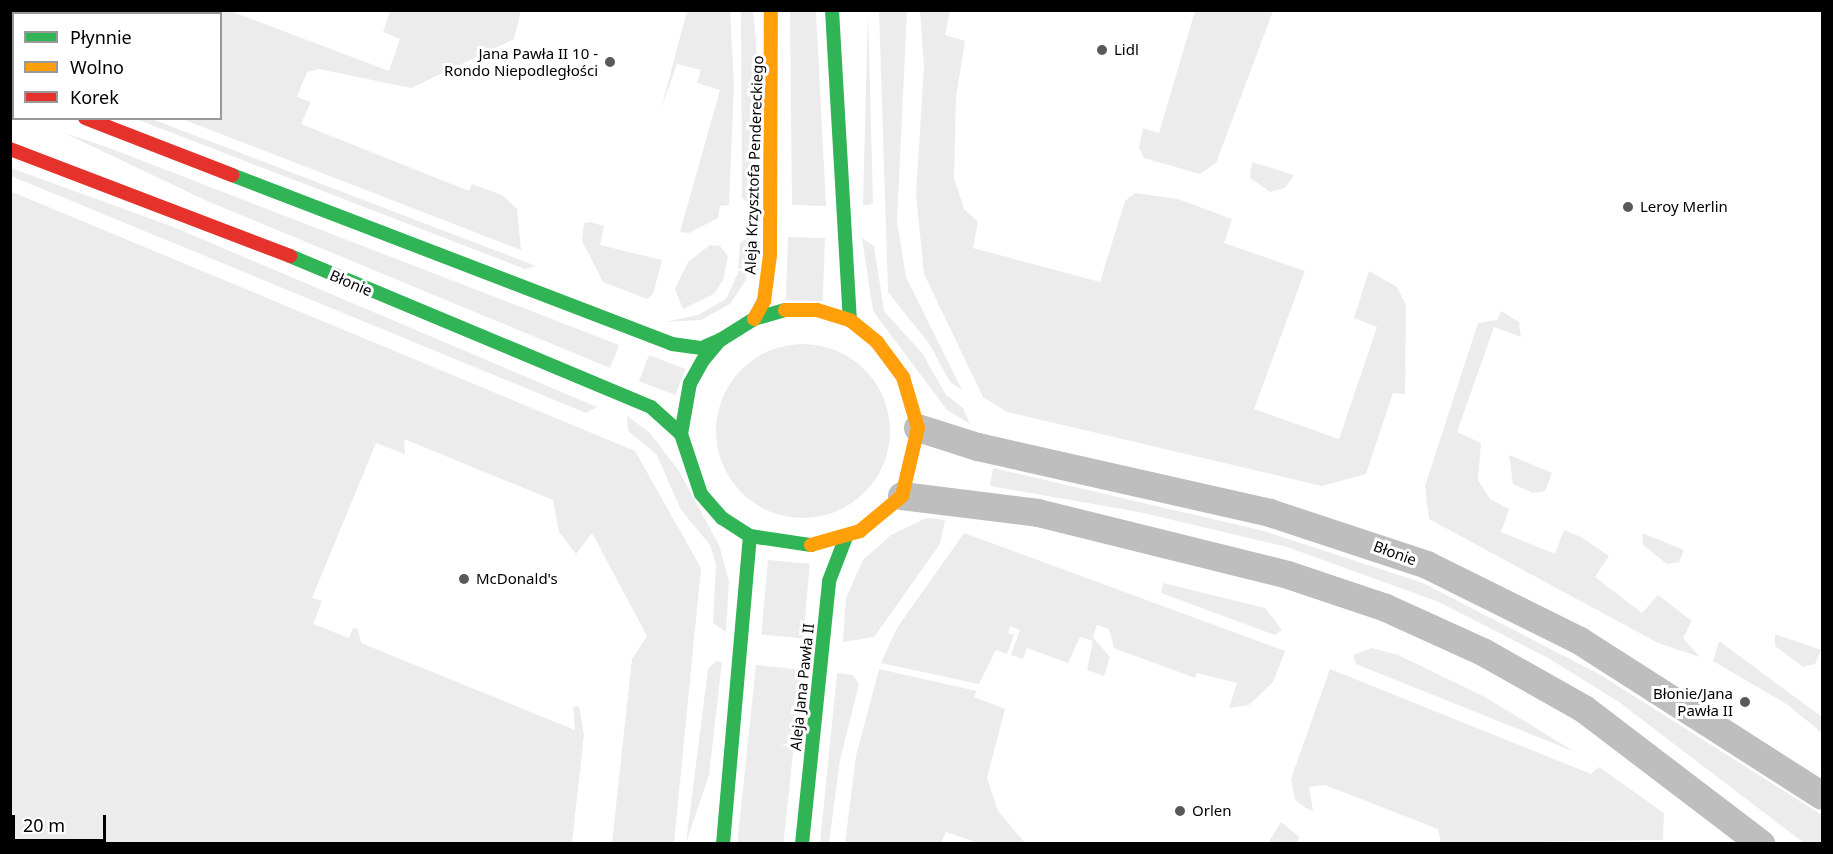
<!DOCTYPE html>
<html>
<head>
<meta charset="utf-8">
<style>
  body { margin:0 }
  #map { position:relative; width:1833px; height:854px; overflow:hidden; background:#fff; font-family:"Noto Sans",sans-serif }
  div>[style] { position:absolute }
  .green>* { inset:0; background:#ececec; transform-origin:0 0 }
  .round { border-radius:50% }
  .street>* { height:28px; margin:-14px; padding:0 14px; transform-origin:14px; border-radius:14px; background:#bebebe }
  .fast>* { height:14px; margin:-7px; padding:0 7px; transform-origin:7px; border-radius:7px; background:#30b455 }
  .slow>* { height:14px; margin:-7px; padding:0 7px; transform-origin:7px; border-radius:7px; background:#ff9f0a }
  .jam>* { height:14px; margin:-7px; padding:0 7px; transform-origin:7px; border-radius:7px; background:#e5322d }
  .dots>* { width:16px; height:16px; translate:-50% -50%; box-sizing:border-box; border:3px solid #fff; border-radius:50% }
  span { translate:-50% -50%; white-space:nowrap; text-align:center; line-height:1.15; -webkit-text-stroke:6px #fff; paint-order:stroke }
  .poi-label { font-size:15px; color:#000 }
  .left { translate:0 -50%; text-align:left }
  .right { translate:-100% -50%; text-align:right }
  .street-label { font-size:15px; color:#000 }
  .frame { position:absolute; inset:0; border:12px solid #000; pointer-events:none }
  .legend { position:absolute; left:12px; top:12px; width:210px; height:108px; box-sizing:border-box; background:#fff; border:2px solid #999; margin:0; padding:8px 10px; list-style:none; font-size:18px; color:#000 }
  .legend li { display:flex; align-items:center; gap:12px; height:30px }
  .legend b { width:30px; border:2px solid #999 }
  .scale { position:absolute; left:12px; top:815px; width:94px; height:27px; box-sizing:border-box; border:3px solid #000; border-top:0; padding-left:8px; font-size:18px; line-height:21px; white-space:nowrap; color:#000; -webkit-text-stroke:4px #fff; paint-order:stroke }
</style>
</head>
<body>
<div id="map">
  <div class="green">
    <i style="clip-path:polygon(10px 11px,230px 11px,389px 71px,400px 39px,383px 32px,390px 11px,521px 11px,514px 39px,411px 88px,319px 69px,307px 72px,297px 97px,311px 102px,301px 124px,469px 191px,472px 184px,502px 195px,517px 209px,521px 250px,182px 119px,220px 118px,220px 14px,14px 14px,13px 53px)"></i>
    <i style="clip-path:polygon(687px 11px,730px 11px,734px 84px,729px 205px,720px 206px,718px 218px,689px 233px,680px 232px,720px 90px,697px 83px,701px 70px,677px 64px,661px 109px)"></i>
    <i style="clip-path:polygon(741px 11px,753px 11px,756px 40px,759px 113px,752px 205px,742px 198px)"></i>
    <i style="clip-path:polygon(790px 11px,816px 11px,826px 206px,792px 205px)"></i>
    <i style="clip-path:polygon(868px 11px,873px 203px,869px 205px,863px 205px)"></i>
    <i style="clip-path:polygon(879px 11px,907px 11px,897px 221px,906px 277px,962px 390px,950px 382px,930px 345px,888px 292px)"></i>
    <i style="clip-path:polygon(920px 11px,950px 11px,945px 35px,965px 41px,956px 98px,954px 178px,964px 209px,978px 222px,973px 248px,1100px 282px,1125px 201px,1135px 193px,1178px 199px,1232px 219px,1224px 243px,1305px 271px,1254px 409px,1339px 439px,1377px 327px,1354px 318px,1369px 271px,1397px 287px,1406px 305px,1405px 394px,1393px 393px,1366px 474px,1322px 486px,1007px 412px,983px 397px,924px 274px,916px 194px,924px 67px)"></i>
    <i style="clip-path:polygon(1195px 11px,1273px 11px,1216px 163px,1200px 174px,1144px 158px,1139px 148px,1143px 128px,1159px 133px)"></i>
    <i style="clip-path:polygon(136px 119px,152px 119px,536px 266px,525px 269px)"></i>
    <i style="clip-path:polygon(62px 132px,112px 149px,619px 345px,610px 368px,207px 201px)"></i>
    <i style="clip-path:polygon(1252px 162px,1294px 175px,1285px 188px,1270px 192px,1250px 178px)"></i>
    <i style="clip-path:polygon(11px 168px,171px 226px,597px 407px,586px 413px,11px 176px)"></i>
    <i style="clip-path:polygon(10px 191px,635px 451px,701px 568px,674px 843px,612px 843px,632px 659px,647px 636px,592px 533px,576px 554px,559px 532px,553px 500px,404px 439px,405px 454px,376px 443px,312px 598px,322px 601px,313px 624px,349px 638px,353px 628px,358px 629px,361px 643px,575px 730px,573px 707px,579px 706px,584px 735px,572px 843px,11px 843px)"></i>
    <i style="clip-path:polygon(590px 222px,604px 226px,600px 245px,662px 260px,653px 294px,647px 299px,603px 282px,582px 241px,584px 223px)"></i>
    <i style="clip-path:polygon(751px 236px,746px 280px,730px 304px,701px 320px,665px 322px,698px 315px,726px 299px,738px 273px,740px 243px)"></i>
    <i style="left:788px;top:237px;width:37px;height:63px;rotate:2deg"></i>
    <i style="clip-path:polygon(862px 238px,874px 246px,884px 311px,922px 353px,946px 395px,963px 408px,970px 424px,947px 410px,873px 311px)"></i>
    <i style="clip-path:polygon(710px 245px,720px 246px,728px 256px,723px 280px,714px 294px,683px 309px,675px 289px,688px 262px)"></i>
    <i style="clip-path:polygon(1501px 311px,1519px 322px,1521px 337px,1494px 327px,1457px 432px,1481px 443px,1478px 480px,1490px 499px,1509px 509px,1501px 532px,1555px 554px,1564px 530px,1581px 537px,1609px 556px,1595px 577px,1642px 613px,1658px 595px,1692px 621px,1683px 638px,1700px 657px,1658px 643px,1429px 519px,1425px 486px,1478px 323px,1497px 320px)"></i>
    <i class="round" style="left:716px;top:344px;width:174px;height:174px"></i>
    <i style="left:649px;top:355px;width:39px;height:28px;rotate:21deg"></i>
    <i style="clip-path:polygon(627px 416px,649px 432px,679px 471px,719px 545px,729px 581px,726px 632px,713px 623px,716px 565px,710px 545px,681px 510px,657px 455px,628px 431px)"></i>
    <i style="clip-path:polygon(1509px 455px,1552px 473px,1545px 491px,1533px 493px,1513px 484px)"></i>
    <i style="clip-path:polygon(993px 468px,1264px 531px,1423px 583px,1599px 674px,1822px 815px,1822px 843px,1804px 843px,1619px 702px,1548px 658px,1439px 602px,1287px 547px,1139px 512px,990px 486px)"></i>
    <i style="clip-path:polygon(926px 518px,945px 520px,940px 544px,874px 637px,843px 642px,846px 598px,863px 560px,891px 535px)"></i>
    <i style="clip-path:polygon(964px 533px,1285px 651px,1273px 682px,1249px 705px,1229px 708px,1237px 683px,1197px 673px,1195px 678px,1114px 648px,1109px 629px,1097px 625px,1093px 637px,1110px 657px,1104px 676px,1087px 670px,1093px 641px,1080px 637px,1068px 663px,1027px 648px,1023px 659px,1011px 655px,1020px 630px,1010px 626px,1008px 633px,1014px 635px,1007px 654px,996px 650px,979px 684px,881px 663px,897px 628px)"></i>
    <i style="clip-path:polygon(1642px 533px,1684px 550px,1679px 562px,1667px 564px,1643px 545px)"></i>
    <i style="left:768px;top:560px;width:42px;height:75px;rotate:5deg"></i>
    <i style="clip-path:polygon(1163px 583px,1265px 608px,1282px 630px,1275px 635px,1161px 593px)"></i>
    <i style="clip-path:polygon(1775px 634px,1821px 650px,1815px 664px,1803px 667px,1775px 646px)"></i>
    <i style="clip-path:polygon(1719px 641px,1822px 717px,1822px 733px,1788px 705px,1713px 661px)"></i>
    <i style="clip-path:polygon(1372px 648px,1398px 655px,1485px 697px,1575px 752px,1356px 664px,1353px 655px)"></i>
    <i style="clip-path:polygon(716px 661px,722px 662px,709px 775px,686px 843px,708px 669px)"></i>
    <i style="left:756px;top:665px;width:46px;height:180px;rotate:6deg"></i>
    <i style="clip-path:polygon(879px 669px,977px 691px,974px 697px,1005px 709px,987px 778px,998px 811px,1025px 843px,978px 843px,946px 832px,941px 843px,845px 843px,856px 756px)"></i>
    <i style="clip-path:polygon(1330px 669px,1591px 774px,1599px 767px,1664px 813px,1663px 840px,1441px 843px,1438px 829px,1325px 785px,1309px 787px,1313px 811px,1306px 808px,1295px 800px,1291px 779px)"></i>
    <i style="clip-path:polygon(837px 673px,853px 675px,859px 684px,840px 760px,829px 843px,820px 843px)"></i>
    <i style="clip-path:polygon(1281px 822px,1299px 837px,1297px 843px,1268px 843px)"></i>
  </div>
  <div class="street">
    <i style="left:918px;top:428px;width:63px;rotate:17.6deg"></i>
    <i style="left:978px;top:447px;width:299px;rotate:12.7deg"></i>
    <i style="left:1270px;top:513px;width:165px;rotate:18.3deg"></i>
    <i style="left:1427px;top:565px;width:171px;rotate:26.4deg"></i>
    <i style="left:1580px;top:641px;width:287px;rotate:32.6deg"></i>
    <i style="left:902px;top:496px;width:137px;rotate:7.1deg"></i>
    <i style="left:1038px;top:513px;width:258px;rotate:13.9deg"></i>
    <i style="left:1288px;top:575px;width:103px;rotate:18.6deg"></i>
    <i style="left:1386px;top:608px;width:107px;rotate:24.4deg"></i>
    <i style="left:1483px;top:652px;width:116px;rotate:29.4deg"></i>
    <i style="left:1584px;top:709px;width:223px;rotate:37.3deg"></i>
  </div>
  <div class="fast">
    <i style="left:832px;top:10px;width:311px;rotate:86.7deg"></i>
    <i style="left:10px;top:90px;width:4px;rotate:14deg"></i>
    <i style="left:232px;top:175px;width:471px;rotate:21deg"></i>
    <i style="left:672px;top:344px;width:30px;rotate:8deg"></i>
    <i style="left:702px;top:348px;width:20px;rotate:-24deg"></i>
    <i style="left:290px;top:256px;width:391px;rotate:22.7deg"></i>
    <i style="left:651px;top:407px;width:40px;rotate:42deg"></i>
    <i style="left:785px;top:310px;width:32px;rotate:164deg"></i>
    <i style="left:754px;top:319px;width:40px;rotate:148deg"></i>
    <i style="left:720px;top:340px;width:26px;rotate:130deg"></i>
    <i style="left:703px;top:360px;width:26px;rotate:119deg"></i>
    <i style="left:690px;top:383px;width:52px;rotate:100deg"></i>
    <i style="left:681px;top:434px;width:63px;rotate:71.6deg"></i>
    <i style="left:701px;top:494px;width:32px;rotate:49deg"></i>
    <i style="left:722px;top:518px;width:33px;rotate:33deg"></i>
    <i style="left:750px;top:536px;width:62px;rotate:8.4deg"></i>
    <i style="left:723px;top:844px;width:309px;rotate:-85deg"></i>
    <i style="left:802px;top:844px;width:264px;rotate:-84.1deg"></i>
    <i style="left:829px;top:581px;width:47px;rotate:-68.9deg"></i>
  </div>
  <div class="slow">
    <i style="left:785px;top:310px;width:32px"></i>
    <i style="left:817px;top:310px;width:34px;rotate:17deg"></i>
    <i style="left:850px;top:320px;width:35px;rotate:39deg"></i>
    <i style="left:877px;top:342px;width:44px;rotate:53.4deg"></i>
    <i style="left:903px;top:377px;width:53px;rotate:73.6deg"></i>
    <i style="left:918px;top:428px;width:70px;rotate:103.2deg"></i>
    <i style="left:902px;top:496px;width:55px;rotate:140.2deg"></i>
    <i style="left:860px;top:531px;width:51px;rotate:164.1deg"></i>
    <i style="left:754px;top:319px;width:21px;rotate:-61deg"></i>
    <i style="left:764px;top:301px;width:46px;rotate:-82.6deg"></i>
    <i style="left:770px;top:255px;width:245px;rotate:-89.8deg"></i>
  </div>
  <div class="jam">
    <i style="left:85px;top:118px;width:158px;rotate:21.2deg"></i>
    <i style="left:10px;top:149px;width:300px;rotate:20.9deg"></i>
  </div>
  <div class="dots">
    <i style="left:1102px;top:50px;background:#595959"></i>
    <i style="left:610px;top:62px;background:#595959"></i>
    <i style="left:1628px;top:207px;background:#595959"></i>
    <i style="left:464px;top:579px;background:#595959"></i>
    <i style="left:1745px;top:702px;background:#595959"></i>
    <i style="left:1180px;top:811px;background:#595959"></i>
  </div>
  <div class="poi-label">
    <span class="left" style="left:1114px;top:50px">Lidl</span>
    <span class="right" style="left:598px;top:62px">Jana Pawła II 10 -<br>Rondo Niepodległości</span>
    <span class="left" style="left:1640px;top:207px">Leroy Merlin</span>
    <span class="left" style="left:476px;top:579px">McDonald's</span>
    <span class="right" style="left:1733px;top:702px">Błonie/Jana<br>Pawła II</span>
    <span class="left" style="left:1192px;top:811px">Orlen</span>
  </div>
  <div class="street-label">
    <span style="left:754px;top:165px;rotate:-88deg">Aleja Krzysztofa Pendereckiego</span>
    <span style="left:351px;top:283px;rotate:23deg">Błonie</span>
    <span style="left:1395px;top:553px;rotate:20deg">Błonie</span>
    <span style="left:802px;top:687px;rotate:-84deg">Aleja Jana Pawła II</span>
  </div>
  <div class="frame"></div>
  <ul class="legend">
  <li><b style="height:8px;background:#30b455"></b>Płynnie</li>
  <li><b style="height:8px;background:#ff9f0a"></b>Wolno</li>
  <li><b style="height:8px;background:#e5322d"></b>Korek</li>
  </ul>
  <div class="scale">20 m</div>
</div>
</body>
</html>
